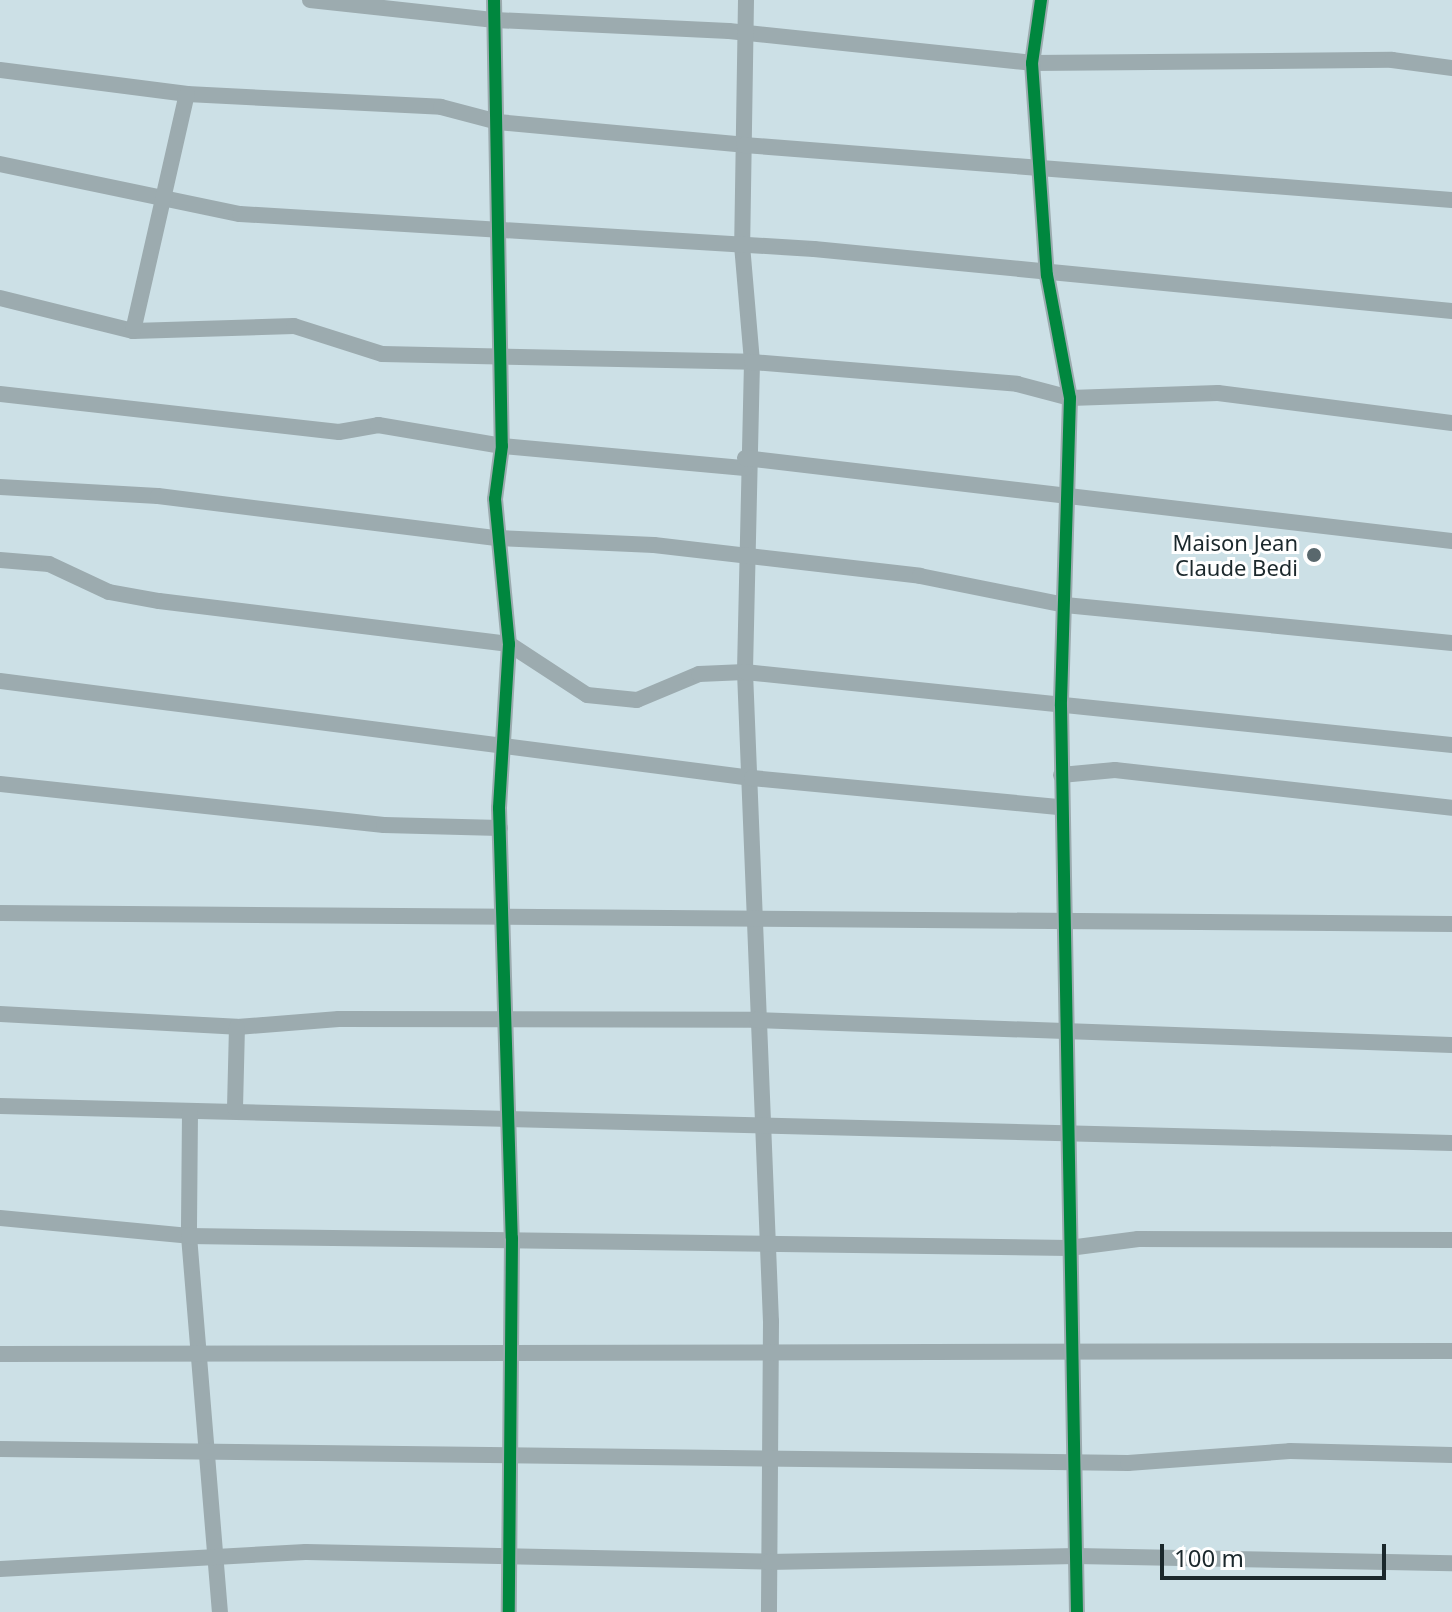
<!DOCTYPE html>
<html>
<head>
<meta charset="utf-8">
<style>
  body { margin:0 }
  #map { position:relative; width:1452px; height:1612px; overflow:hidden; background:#cce0e6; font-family:"Noto Sans",sans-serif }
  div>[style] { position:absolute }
  .minor>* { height:16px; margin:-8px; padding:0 8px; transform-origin:8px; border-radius:8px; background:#9cabaf }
  .cycleway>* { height:12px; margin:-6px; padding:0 6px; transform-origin:6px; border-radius:6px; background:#00873e }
  .dots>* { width:22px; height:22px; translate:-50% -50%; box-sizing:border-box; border:4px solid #fff; border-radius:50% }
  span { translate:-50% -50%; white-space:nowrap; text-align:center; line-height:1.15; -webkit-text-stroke:6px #fff; paint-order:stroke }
  .poi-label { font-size:22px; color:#1b282c }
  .right { translate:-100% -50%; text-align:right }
  .scale { position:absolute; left:1160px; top:1544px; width:226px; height:36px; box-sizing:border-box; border:4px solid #1b282c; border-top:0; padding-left:10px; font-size:24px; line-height:28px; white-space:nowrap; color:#1b282c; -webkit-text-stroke:6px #fff; paint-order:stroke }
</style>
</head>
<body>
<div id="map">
  <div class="minor">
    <i style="left:310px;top:0;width:186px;rotate:6.2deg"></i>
    <i style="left:495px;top:20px;width:234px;rotate:2.7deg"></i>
    <i style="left:729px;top:31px;width:305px;rotate:6deg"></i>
    <i style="left:1032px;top:63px;width:360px;rotate:-0.5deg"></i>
    <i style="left:1392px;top:60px;width:61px;rotate:7.6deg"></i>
    <i style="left:494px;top:0;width:446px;rotate:89deg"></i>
    <i style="left:502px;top:446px;width:53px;rotate:97.5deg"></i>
    <i style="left:495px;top:499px;width:146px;rotate:84.5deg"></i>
    <i style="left:509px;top:644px;width:164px;rotate:93.5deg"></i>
    <i style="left:499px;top:808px;width:430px;rotate:88.3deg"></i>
    <i style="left:512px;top:1238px;width:374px;rotate:90.5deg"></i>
    <i style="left:746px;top:0;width:245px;rotate:90.9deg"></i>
    <i style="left:742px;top:245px;width:117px;rotate:85.1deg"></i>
    <i style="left:752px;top:362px;width:310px;rotate:91.3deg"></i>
    <i style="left:745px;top:672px;width:650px;rotate:87.71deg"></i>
    <i style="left:771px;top:1321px;width:291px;rotate:90.4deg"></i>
    <i style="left:1041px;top:0;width:64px;rotate:98.1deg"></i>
    <i style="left:1032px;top:63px;width:213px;rotate:86deg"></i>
    <i style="left:1047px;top:275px;width:125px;rotate:79.4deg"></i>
    <i style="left:1070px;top:398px;width:308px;rotate:91.7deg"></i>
    <i style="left:1061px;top:706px;width:906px;rotate:88.99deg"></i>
    <i style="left:0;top:70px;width:189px;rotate:7.3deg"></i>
    <i style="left:187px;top:94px;width:254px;rotate:2.9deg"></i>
    <i style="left:441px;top:107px;width:59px;rotate:14.7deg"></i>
    <i style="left:498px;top:122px;width:247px;rotate:5.3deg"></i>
    <i style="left:744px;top:145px;width:710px;rotate:4.44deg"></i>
    <i style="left:0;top:164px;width:245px;rotate:11.8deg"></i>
    <i style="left:240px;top:214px;width:575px;rotate:3.49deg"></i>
    <i style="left:814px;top:249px;width:641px;rotate:5.55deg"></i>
    <i style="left:0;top:298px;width:137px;rotate:13.9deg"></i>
    <i style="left:133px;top:331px;width:161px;rotate:-1.8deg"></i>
    <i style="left:294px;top:326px;width:92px;rotate:17.7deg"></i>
    <i style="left:382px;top:354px;width:370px;rotate:1.2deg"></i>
    <i style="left:752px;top:362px;width:266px;rotate:4.7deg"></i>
    <i style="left:1017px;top:384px;width:55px;rotate:14.8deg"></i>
    <i style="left:1070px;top:398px;width:148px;rotate:-1.9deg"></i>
    <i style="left:1218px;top:393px;width:236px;rotate:7.3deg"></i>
    <i style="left:133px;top:331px;width:243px;rotate:-77.2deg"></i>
    <i style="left:0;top:394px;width:341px;rotate:6.4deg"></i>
    <i style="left:339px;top:432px;width:40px;rotate:-10deg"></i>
    <i style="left:378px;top:425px;width:126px;rotate:9.6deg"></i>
    <i style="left:502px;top:446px;width:244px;rotate:5.2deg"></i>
    <i style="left:745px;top:458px;width:712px;rotate:6.7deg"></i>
    <i style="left:0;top:487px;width:158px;rotate:3.3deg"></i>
    <i style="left:158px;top:496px;width:341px;rotate:7.1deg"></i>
    <i style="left:496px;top:538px;width:158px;rotate:2.5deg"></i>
    <i style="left:654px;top:545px;width:268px;rotate:6.6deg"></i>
    <i style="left:920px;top:576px;width:148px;rotate:11.3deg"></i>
    <i style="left:1065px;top:605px;width:389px;rotate:5.6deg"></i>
    <i style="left:0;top:560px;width:49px;rotate:4.7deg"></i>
    <i style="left:49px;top:564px;width:66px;rotate:25deg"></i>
    <i style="left:109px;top:592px;width:51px;rotate:10.2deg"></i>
    <i style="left:159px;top:601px;width:353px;rotate:7deg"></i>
    <i style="left:509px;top:644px;width:93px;rotate:33.2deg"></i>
    <i style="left:587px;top:695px;width:50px;rotate:5.7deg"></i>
    <i style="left:637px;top:700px;width:67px;rotate:-22.8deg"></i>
    <i style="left:699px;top:674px;width:46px;rotate:-2.5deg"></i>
    <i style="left:745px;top:672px;width:711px;rotate:5.9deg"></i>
    <i style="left:0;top:681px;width:758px;rotate:7.35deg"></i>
    <i style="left:752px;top:778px;width:310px;rotate:5.4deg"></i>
    <i style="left:1061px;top:775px;width:54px;rotate:-5.3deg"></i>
    <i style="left:1115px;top:770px;width:339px;rotate:6.4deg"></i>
    <i style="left:0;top:784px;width:386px;rotate:6.1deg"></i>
    <i style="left:384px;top:825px;width:116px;rotate:1.5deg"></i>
    <i style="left:0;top:913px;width:1452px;rotate:0.43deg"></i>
    <i style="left:0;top:1014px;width:237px;rotate:3.1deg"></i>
    <i style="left:237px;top:1027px;width:102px;rotate:-4.5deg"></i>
    <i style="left:339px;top:1019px;width:418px;rotate:0.1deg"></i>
    <i style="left:757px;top:1020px;width:695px;rotate:2.06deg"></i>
    <i style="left:0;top:1106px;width:1452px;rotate:1.46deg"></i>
    <i style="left:235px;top:1108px;width:81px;rotate:-88.6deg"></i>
    <i style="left:190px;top:1112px;width:124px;rotate:90.5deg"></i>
    <i style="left:189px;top:1236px;width:377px;rotate:85.3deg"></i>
    <i style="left:0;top:1218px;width:190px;rotate:5.4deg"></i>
    <i style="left:189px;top:1236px;width:880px;rotate:0.78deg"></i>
    <i style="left:1069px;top:1248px;width:70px;rotate:-7.4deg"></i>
    <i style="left:1138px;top:1239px;width:314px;rotate:0.2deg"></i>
    <i style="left:0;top:1354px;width:1452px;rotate:-0.12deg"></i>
    <i style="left:0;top:1449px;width:1128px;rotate:0.71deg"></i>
    <i style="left:1128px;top:1463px;width:162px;rotate:-4.2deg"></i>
    <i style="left:1290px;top:1451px;width:162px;rotate:1.4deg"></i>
    <i style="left:0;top:1569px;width:306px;rotate:-3.2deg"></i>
    <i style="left:306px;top:1552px;width:462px;rotate:1.2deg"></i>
    <i style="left:768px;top:1562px;width:308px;rotate:-1.1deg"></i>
    <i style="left:1076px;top:1556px;width:376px;rotate:1.1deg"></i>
  </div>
  <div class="cycleway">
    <i style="left:494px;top:0;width:446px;rotate:89deg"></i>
    <i style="left:502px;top:446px;width:53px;rotate:97.5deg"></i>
    <i style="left:495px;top:499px;width:146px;rotate:84.5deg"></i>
    <i style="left:509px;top:644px;width:164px;rotate:93.5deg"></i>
    <i style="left:499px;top:808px;width:430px;rotate:88.3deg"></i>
    <i style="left:512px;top:1238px;width:374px;rotate:90.5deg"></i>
    <i style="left:1041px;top:0;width:64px;rotate:98.1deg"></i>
    <i style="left:1032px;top:63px;width:213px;rotate:86deg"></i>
    <i style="left:1047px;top:275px;width:125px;rotate:79.4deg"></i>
    <i style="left:1070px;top:398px;width:308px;rotate:91.7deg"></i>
    <i style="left:1061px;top:706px;width:906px;rotate:88.99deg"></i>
  </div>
  <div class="dots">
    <i style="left:1314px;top:555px;background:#59686d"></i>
  </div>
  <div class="poi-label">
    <span class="right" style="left:1298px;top:555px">Maison Jean<br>Claude Bedi</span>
  </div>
  <div class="scale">100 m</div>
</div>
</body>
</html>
